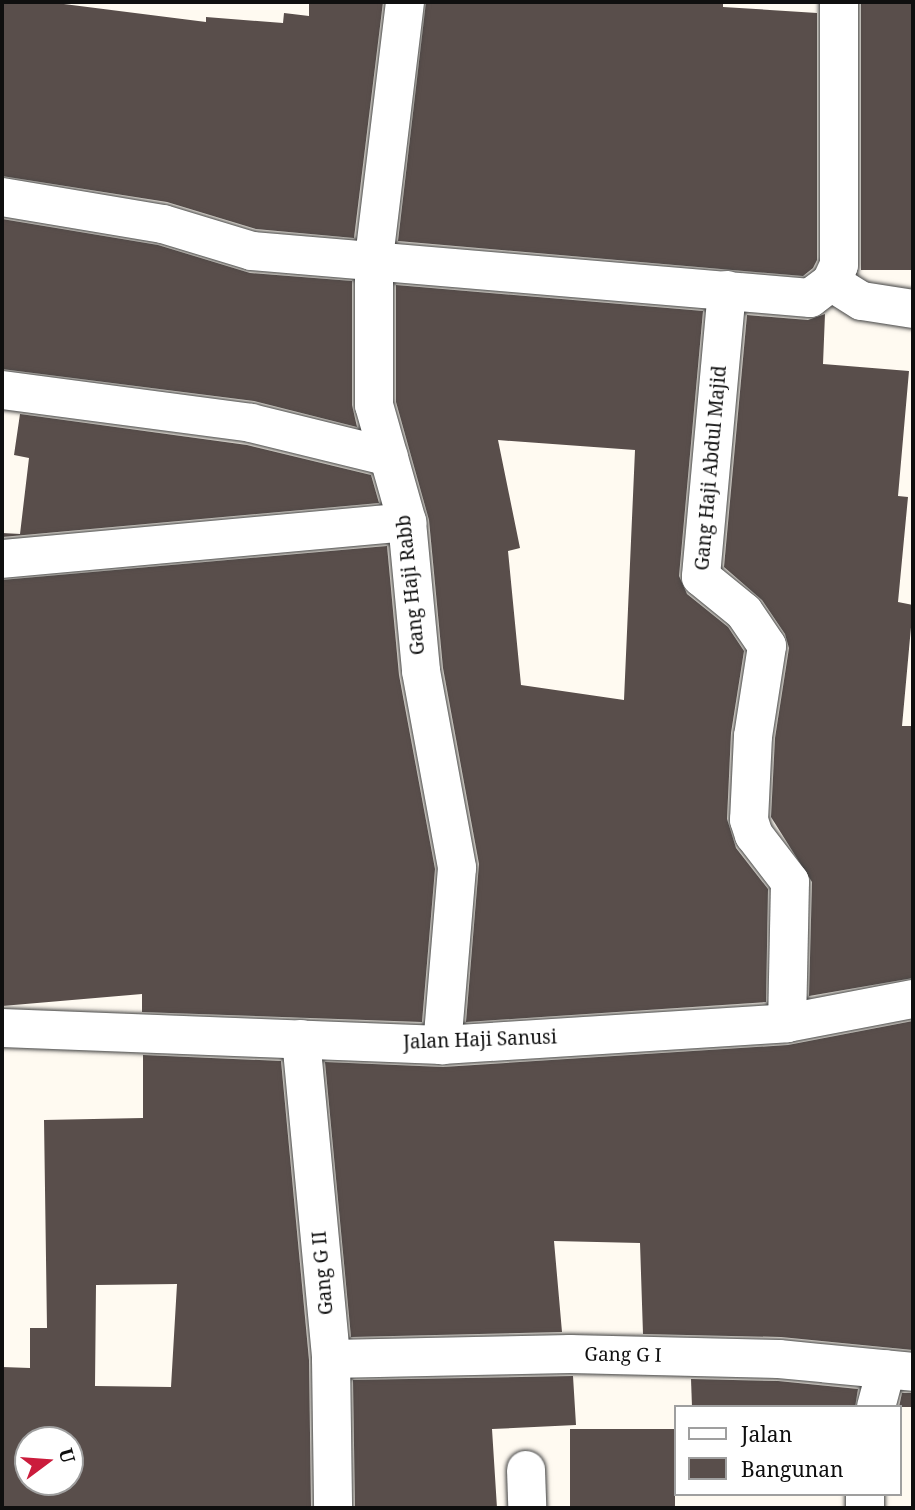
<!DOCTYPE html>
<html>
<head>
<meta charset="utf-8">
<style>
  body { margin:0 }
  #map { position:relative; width:915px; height:1510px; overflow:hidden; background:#fffaf1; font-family:"Noto Serif",serif }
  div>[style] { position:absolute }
  .building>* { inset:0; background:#594e4b; transform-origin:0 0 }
  .roads { filter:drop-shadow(0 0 2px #424242) drop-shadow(0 0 2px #424242) }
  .street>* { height:38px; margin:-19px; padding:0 19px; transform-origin:19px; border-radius:19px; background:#fff }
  span { translate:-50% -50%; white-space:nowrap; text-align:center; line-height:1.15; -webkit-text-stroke:7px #fff; paint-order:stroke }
  .street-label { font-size:19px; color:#0f0f0f }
  .frame { position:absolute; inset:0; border:4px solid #0f0f0f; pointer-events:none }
  .legend { position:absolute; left:674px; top:1405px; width:228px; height:91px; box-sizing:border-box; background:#fff; border:2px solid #9f9f9f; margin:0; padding:9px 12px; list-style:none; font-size:21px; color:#0f0f0f }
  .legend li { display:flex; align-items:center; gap:14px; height:35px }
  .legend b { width:35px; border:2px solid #9f9f9f }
  .north { position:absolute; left:14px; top:1426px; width:70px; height:70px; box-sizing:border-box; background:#fff; border:2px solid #9f9f9f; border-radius:50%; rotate:74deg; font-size:19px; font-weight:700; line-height:28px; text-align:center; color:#0f0f0f }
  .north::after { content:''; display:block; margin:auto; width:24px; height:32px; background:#cb1c3c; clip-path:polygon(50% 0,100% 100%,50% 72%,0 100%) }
</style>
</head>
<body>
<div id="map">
  <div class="building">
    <i style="clip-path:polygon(2px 2px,48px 2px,206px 22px,206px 17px,283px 23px,284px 13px,309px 16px,309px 2px,383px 2px,354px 238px,256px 229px,167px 202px,2px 176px)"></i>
    <i style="clip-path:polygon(426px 2px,723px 2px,723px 7px,817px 13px,817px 260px,813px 268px,803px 276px,398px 241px)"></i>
    <i style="left:861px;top:2px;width:52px;height:268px"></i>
    <i style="clip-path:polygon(2px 219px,158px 245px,250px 273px,352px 281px,352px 405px,357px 427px,254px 401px,2px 369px)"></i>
    <i style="clip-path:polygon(evenodd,396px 285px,703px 311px,679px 576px,687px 594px,728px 627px,744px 651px,731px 733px,727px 819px,736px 848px,768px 889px,766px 1002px,466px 1022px,479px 864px,443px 668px,429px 520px,396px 402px,396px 285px,498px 440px,635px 450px,624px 700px,521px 685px,508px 551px,520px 548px,498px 440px)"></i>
    <i style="clip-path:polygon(825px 314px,823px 364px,909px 371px,898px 496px,908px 497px,898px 602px,913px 605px,902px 726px,913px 726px,913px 978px,809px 996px,812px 882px,771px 817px,775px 738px,789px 648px,785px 634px,762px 600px,724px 567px,747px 315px,808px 320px)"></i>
    <i style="clip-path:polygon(20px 414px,247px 445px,371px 475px,379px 503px,2px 537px,2px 533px,20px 534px,29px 458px,14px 455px)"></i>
    <i style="clip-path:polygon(387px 546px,399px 675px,435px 869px,422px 1022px,142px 1012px,142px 994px,2px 1006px,2px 580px)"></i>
    <i style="clip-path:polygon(913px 1021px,913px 1350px,781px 1337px,643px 1334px,640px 1243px,554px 1241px,562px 1332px,351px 1337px,325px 1062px,443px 1067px,788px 1045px)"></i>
    <i style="clip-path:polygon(evenodd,143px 1055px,281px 1061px,309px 1360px,311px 1508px,2px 1508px,2px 1367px,30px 1368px,30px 1328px,47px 1328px,44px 1120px,143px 1118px,143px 1055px,177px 1284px,171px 1387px,95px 1386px,96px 1285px,177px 1284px,143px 1055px,28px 1440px,70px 1440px,70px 1482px,28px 1482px,28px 1440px)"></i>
    <i style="clip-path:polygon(573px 1376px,576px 1425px,492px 1429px,497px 1508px,355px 1508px,353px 1380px)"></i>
    <i style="clip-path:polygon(691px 1379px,778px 1381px,858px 1389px,855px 1407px,692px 1407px)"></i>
    <i style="clip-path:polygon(902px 1393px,913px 1393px,913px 1407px,899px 1407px)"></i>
    <i style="left:675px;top:1429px;width:79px;height:105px;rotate:90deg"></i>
  </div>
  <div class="roads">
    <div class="street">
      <i style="left:405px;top:2px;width:258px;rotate:96.9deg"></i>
      <i style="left:374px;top:258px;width:147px;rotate:90deg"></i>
      <i style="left:374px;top:405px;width:122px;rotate:74.2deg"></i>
      <i style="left:407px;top:522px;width:150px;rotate:84.6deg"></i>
      <i style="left:421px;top:671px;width:200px;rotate:79.6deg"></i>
      <i style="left:457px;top:868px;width:178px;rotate:94.8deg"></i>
      <i style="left:2px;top:197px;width:163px;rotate:9.5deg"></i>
      <i style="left:163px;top:224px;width:93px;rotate:16.9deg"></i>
      <i style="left:252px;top:251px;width:560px;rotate:4.81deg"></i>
      <i style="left:810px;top:298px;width:26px;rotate:-37deg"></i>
      <i style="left:831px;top:282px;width:19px;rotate:-65deg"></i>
      <i style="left:839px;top:265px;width:263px;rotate:-90deg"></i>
      <i style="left:831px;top:282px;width:36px;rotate:32deg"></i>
      <i style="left:862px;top:301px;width:52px;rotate:8.9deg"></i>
      <i style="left:727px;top:290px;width:288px;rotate:95.2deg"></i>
      <i style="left:701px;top:577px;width:55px;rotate:39.1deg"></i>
      <i style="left:744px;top:612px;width:41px;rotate:55.9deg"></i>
      <i style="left:767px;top:646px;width:91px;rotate:98.8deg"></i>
      <i style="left:753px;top:736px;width:84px;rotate:92.7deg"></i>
      <i style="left:749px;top:820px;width:16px;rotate:72deg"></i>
      <i style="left:754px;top:835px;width:59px;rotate:52.5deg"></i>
      <i style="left:790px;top:882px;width:141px;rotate:91.2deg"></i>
      <i style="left:2px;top:390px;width:251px;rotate:7.5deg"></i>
      <i style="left:251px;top:423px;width:142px;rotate:13.8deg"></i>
      <i style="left:2px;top:559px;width:407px;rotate:-5.2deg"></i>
      <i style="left:2px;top:1028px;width:440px;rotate:2.2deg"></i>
      <i style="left:442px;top:1045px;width:346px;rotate:-3.6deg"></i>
      <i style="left:787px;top:1023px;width:128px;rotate:-10.8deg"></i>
      <i style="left:301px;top:1039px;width:321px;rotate:84.6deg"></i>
      <i style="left:331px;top:1359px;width:149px;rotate:89.2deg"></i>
      <i style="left:331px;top:1359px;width:239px;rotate:-1.2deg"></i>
      <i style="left:570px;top:1354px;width:209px;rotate:1.4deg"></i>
      <i style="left:779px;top:1359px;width:135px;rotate:5.5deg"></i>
      <i style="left:876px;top:1407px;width:39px;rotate:-75deg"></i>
      <i style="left:526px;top:1470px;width:38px;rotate:88deg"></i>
      <i style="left:865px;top:1494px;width:14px;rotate:90deg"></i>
    </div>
  </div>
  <div class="street-label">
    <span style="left:711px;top:468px;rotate:-85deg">Gang Haji Abdul Majid</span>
    <span style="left:411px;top:585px;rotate:-96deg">Gang Haji Rabb</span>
    <span style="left:480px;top:1040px;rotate:-2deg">Jalan Haji Sanusi</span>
    <span style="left:323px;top:1273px;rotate:-95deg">Gang G II</span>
    <span style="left:623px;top:1355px;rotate:1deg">Gang G I</span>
  </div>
  <div class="frame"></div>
  <ul class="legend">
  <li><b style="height:9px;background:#fff"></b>Jalan</li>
  <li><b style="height:19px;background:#594e4b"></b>Bangunan</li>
  </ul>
  <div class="north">U</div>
</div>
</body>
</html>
